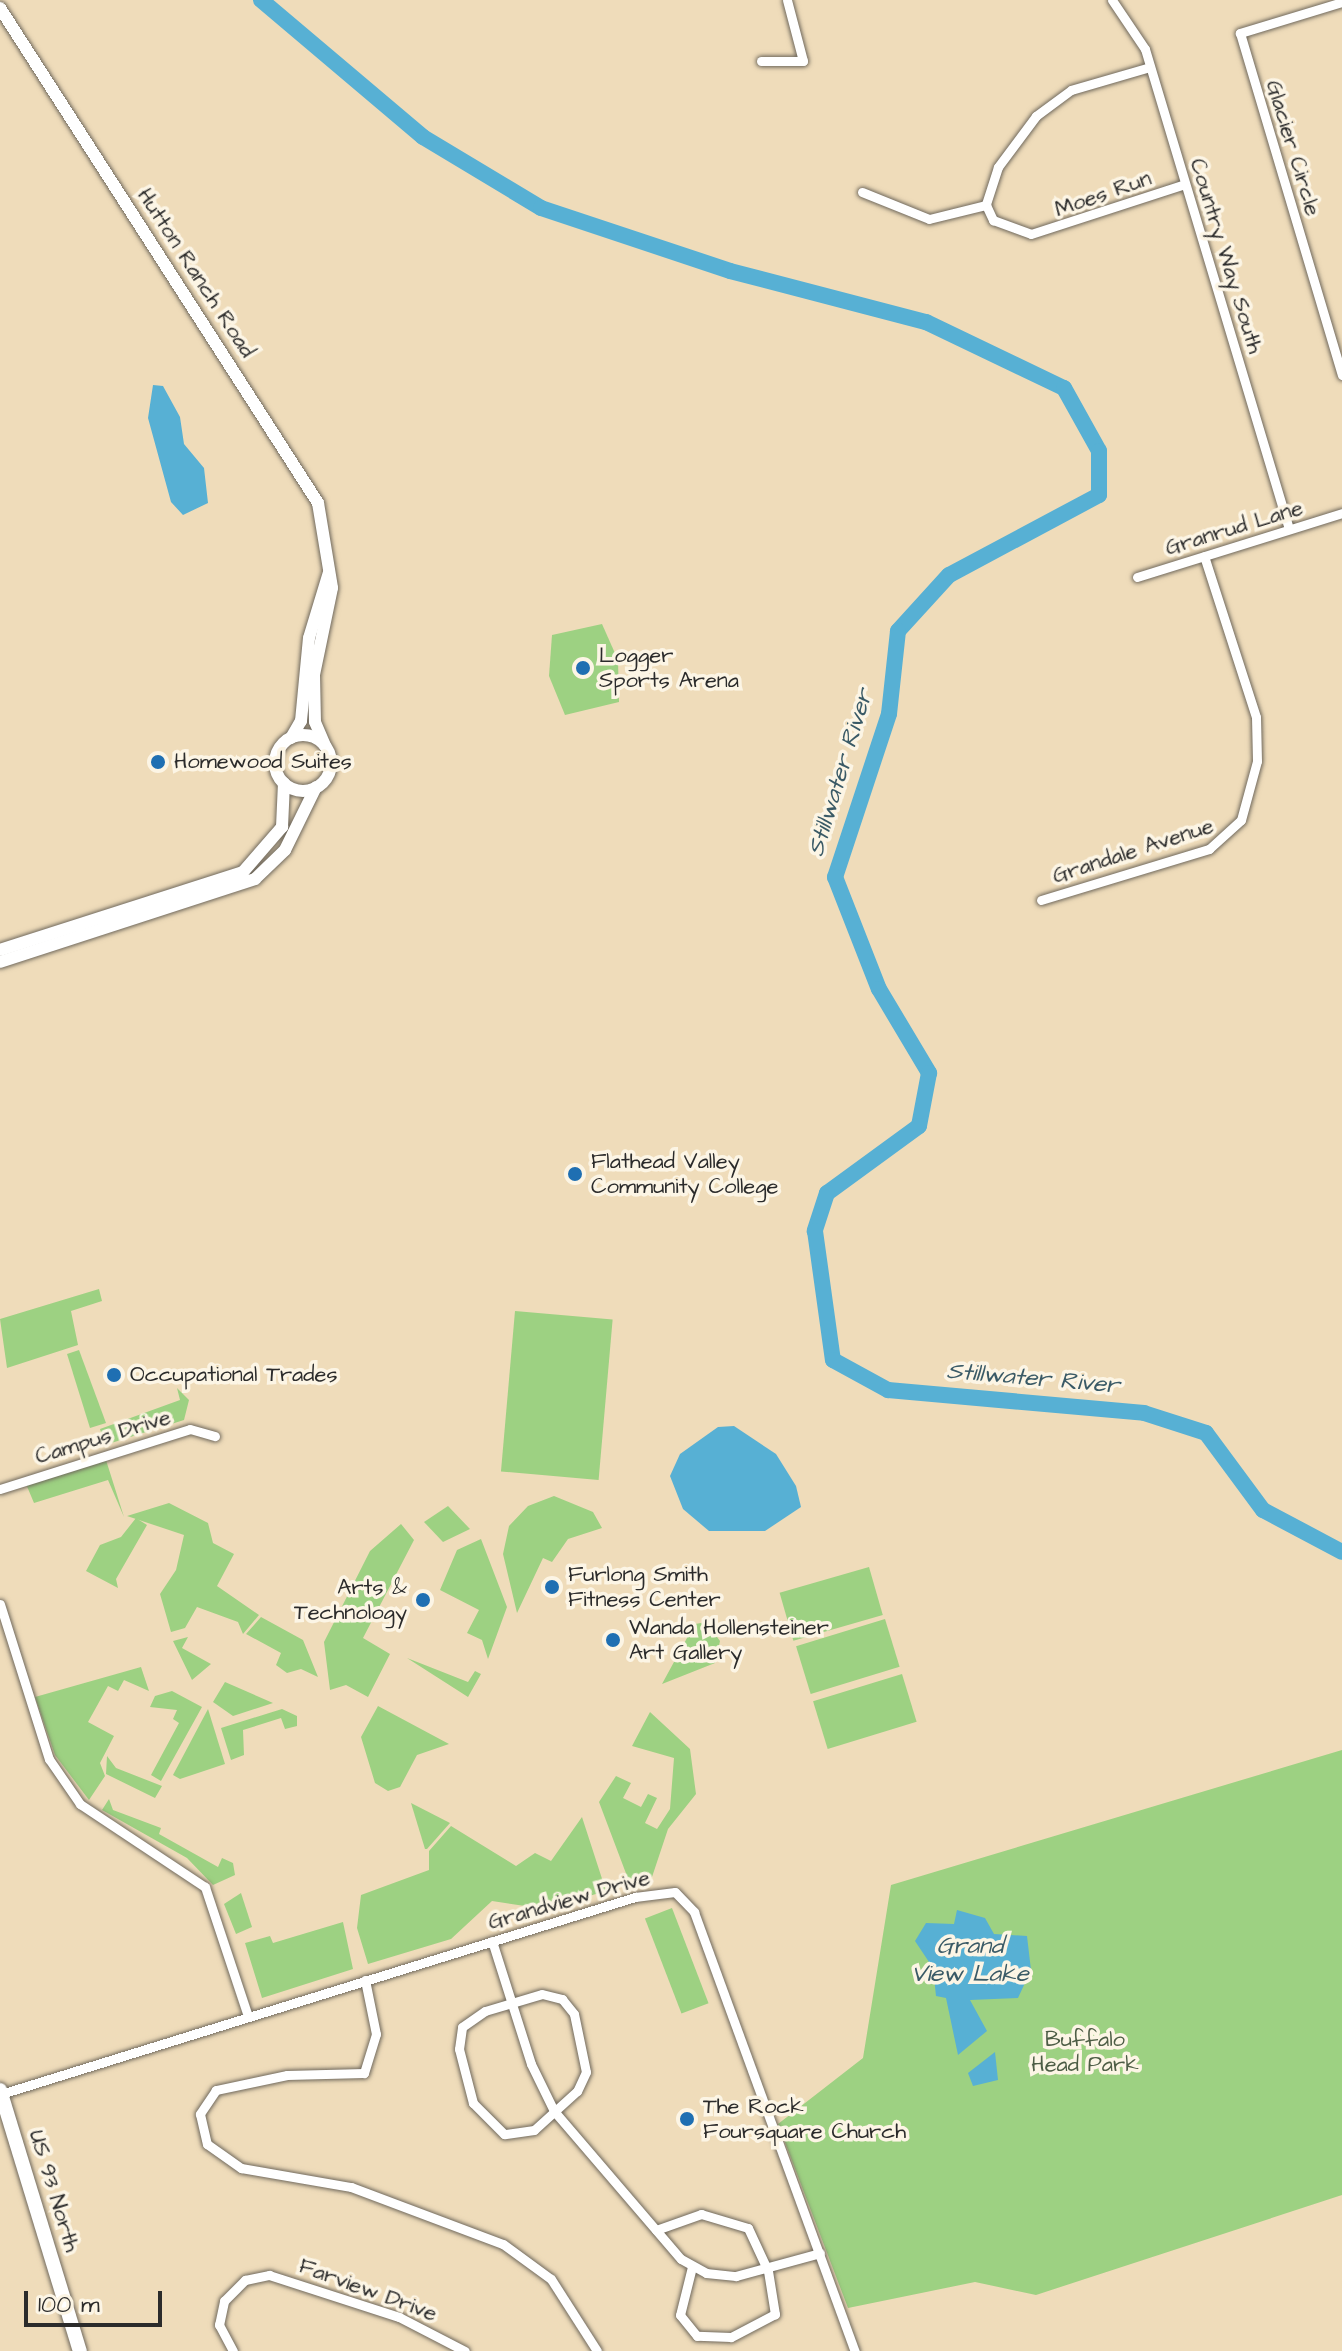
<!DOCTYPE html>
<html>
<head>
<meta charset="utf-8">
<style>
  body { margin:0 }
  #map { position:relative; width:1342px; height:2351px; overflow:hidden; background:#efdcba; font-family:"Architects Daughter",sans-serif }
  div>[style] { position:absolute }
  .green>* { inset:0; background:#9dd182; transform-origin:0 0 }
  .water>* { inset:0; background:#57b0d4 }
  .river>* { height:16px; margin:-8px; padding:0 8px; transform-origin:8px; border-radius:8px; background:#57b0d4 }
  .roads { filter:drop-shadow(0 0 2px #70695d) drop-shadow(0 0 2px #70695d) }
  .minor>* { height:9px; margin:-4.5px; padding:0 4.5px; transform-origin:4.5px; border-radius:4.5px; background:#fff }
  .secondary>* { height:12px; margin:-6px; padding:0 6px; transform-origin:6px; border-radius:6px; background:#fff }
  .secondary>.ring { margin:-6px; padding:0; box-sizing:content-box; background:none; border:12px solid #fff; border-radius:50% }
  .primary>* { height:14px; margin:-7px; padding:0 7px; transform-origin:7px; border-radius:7px; background:#fff }
  .dots>* { width:22px; height:22px; translate:-50% -50%; box-sizing:border-box; border:4px solid #fcf5e5; border-radius:50% }
  span { translate:-50% -50%; white-space:nowrap; text-align:center; line-height:1.15; -webkit-text-stroke:7px #fcf5e5; paint-order:stroke }
  .street-label { font-size:22px; color:#2b2b2b }
  .poi-label { font-size:22px; color:#2b2b2b }
  .left { translate:0 -50%; text-align:left }
  .right { translate:-100% -50%; text-align:right }
  .park-label { font-size:22px; color:#4d5d45 }
  .water-label { font-size:24px; color:#3a5a66; font-style:italic }
  .scale { position:absolute; left:24px; top:2291px; width:138px; height:36px; box-sizing:border-box; border:4px solid #2b2b2b; border-top:0; padding-left:10px; font-size:24px; line-height:28px; white-space:nowrap; color:#2b2b2b; -webkit-text-stroke:6px #fcf5e5; paint-order:stroke }
</style>
</head>
<body>
<div id="map">
  <div class="green">
    <i style="clip-path:polygon(602px 624px,618px 660px,619px 702px,565px 715px,549px 676px,552px 635px)"></i>
    <i style="clip-path:polygon(99px 1289px,102px 1301px,71px 1311px,78px 1345px,7px 1368px,0 1319px)"></i>
    <i style="left:515px;top:1311px;width:98px;height:161px;rotate:5deg"></i>
    <i style="clip-path:polygon(79px 1350px,106px 1423px,90px 1428px,67px 1354px)"></i>
    <i style="clip-path:polygon(177px 1388px,189px 1400px,184px 1420px,105px 1445px,100px 1429px,180px 1400px)"></i>
    <i style="clip-path:polygon(106px 1460px,124px 1517px,108px 1480px,34px 1503px,26px 1484px)"></i>
    <i style="clip-path:polygon(554px 1496px,593px 1512px,602px 1528px,568px 1539px,552px 1562px,543px 1558px,517px 1613px,503px 1554px,509px 1526px,528px 1506px)"></i>
    <i style="clip-path:polygon(169px 1503px,208px 1523px,213px 1543px,234px 1554px,217px 1586px,259px 1615px,243px 1634px,238px 1622px,197px 1607px,185px 1628px,171px 1632px,160px 1594px,176px 1570px,184px 1535px,127px 1516px)"></i>
    <i style="clip-path:polygon(448px 1506px,470px 1529px,443px 1542px,424px 1522px)"></i>
    <i style="clip-path:polygon(136px 1518px,147px 1525px,116px 1579px,118px 1588px,86px 1571px,100px 1545px,121px 1537px)"></i>
    <i style="clip-path:polygon(401px 1524px,414px 1540px,363px 1638px,390px 1654px,368px 1697px,346px 1685px,330px 1690px,324px 1642px,370px 1551px)"></i>
    <i style="clip-path:polygon(481px 1539px,507px 1607px,488px 1659px,482px 1640px,467px 1633px,479px 1610px,440px 1590px,457px 1550px)"></i>
    <i style="left:869px;top:1567px;width:50px;height:93px;rotate:74deg"></i>
    <i style="clip-path:polygon(261px 1617px,303px 1640px,318px 1677px,301px 1669px,287px 1673px,276px 1665px,281px 1653px,246px 1634px)"></i>
    <i style="left:885px;top:1619px;width:50px;height:93px;rotate:73deg"></i>
    <i style="clip-path:polygon(706px 1622px,720px 1641px,715px 1663px,662px 1684px,687px 1638px,685px 1626px)"></i>
    <i style="clip-path:polygon(188px 1637px,182px 1648px,211px 1664px,192px 1680px,173px 1641px)"></i>
    <i style="clip-path:polygon(407px 1658px,468px 1682px,475px 1671px,481px 1674px,468px 1697px)"></i>
    <i style="clip-path:polygon(141px 1667px,149px 1691px,124px 1680px,118px 1691px,108px 1686px,88px 1722px,114px 1736px,100px 1763px,105px 1776px,89px 1800px,55px 1755px,35px 1697px)"></i>
    <i style="left:902px;top:1674px;width:50px;height:93px;rotate:73deg"></i>
    <i style="clip-path:polygon(225px 1682px,273px 1703px,233px 1716px,213px 1702px)"></i>
    <i style="clip-path:polygon(172px 1691px,202px 1707px,161px 1781px,151px 1775px,179px 1723px,173px 1719px,177px 1710px,150px 1707px,155px 1696px)"></i>
    <i style="clip-path:polygon(378px 1706px,449px 1744px,417px 1755px,400px 1787px,388px 1791px,375px 1783px,361px 1737px)"></i>
    <i style="clip-path:polygon(208px 1709px,225px 1764px,180px 1779px,173px 1775px)"></i>
    <i style="clip-path:polygon(282px 1709px,297px 1716px,297px 1726px,285px 1729px,281px 1718px,243px 1730px,244px 1755px,231px 1760px,221px 1728px)"></i>
    <i style="clip-path:polygon(650px 1712px,690px 1749px,696px 1794px,668px 1829px,652px 1877px,630px 1884px,599px 1802px,616px 1776px,631px 1783px,623px 1798px,641px 1807px,648px 1794px,657px 1798px,645px 1823px,657px 1829px,670px 1809px,674px 1758px,632px 1746px)"></i>
    <i style="clip-path:polygon(1342px 1750px,1342px 2195px,1036px 2295px,975px 2282px,848px 2308px,778px 2124px,863px 2058px,891px 1885px)"></i>
    <i style="clip-path:polygon(107px 1756px,116px 1768px,162px 1786px,155px 1798px,106px 1774px)"></i>
    <i style="clip-path:polygon(109px 1799px,113px 1810px,161px 1828px,159px 1834px,218px 1867px,222px 1858px,233px 1863px,235px 1875px,213px 1885px,187px 1858px,102px 1810px)"></i>
    <i style="clip-path:polygon(411px 1803px,450px 1823px,427px 1849px,425px 1849px)"></i>
    <i style="clip-path:polygon(582px 1817px,606px 1891px,545px 1909px,492px 1901px,451px 1939px,368px 1964px,357px 1928px,361px 1895px,429px 1870px,429px 1851px,451px 1826px,516px 1866px,535px 1853px,551px 1861px)"></i>
    <i style="clip-path:polygon(241px 1893px,252px 1927px,236px 1934px,224px 1904px)"></i>
    <i style="left:672px;top:1908px;width:102px;height:29px;rotate:69deg"></i>
    <i style="clip-path:polygon(343px 1922px,353px 1969px,262px 1998px,245px 1943px,270px 1936px,273px 1943px)"></i>
  </div>
  <div class="water">
    <i style="clip-path:polygon(153px 385px,163px 386px,180px 417px,184px 444px,204px 468px,208px 503px,183px 515px,171px 502px,148px 418px)"></i>
    <i style="clip-path:polygon(734px 1426px,776px 1454px,796px 1486px,801px 1507px,765px 1531px,709px 1531px,683px 1509px,670px 1476px,680px 1454px,718px 1427px)"></i>
    <i style="clip-path:polygon(957px 1910px,985px 1918px,994px 1934px,1027px 1936px,1031px 1970px,1018px 1998px,970px 2000px,987px 2031px,958px 2055px,946px 1998px,936px 1996px,933px 1968px,915px 1941px,926px 1923px,954px 1924px)"></i>
    <i style="clip-path:polygon(995px 2052px,998px 2080px,973px 2086px,968px 2073px)"></i>
  </div>
  <div class="river">
    <i style="left:261px;top:0;width:212px;rotate:40.2deg"></i>
    <i style="left:423px;top:137px;width:138px;rotate:31deg"></i>
    <i style="left:541px;top:208px;width:199px;rotate:18.4deg"></i>
    <i style="left:730px;top:271px;width:203px;rotate:14.6deg"></i>
    <i style="left:926px;top:322px;width:153px;rotate:25.6deg"></i>
    <i style="left:1064px;top:388px;width:72px;rotate:60.9deg"></i>
    <i style="left:1099px;top:451px;width:44px;rotate:90deg"></i>
    <i style="left:1099px;top:495px;width:170px;rotate:151.9deg"></i>
    <i style="left:949px;top:575px;width:76px;rotate:132.3deg"></i>
    <i style="left:898px;top:631px;width:83px;rotate:96.2deg"></i>
    <i style="left:889px;top:714px;width:172px;rotate:108.3deg"></i>
    <i style="left:835px;top:877px;width:120px;rotate:68.6deg"></i>
    <i style="left:879px;top:989px;width:98px;rotate:59.2deg"></i>
    <i style="left:929px;top:1073px;width:54px;rotate:100.7deg"></i>
    <i style="left:919px;top:1126px;width:114px;rotate:143.9deg"></i>
    <i style="left:827px;top:1193px;width:40px;rotate:108deg"></i>
    <i style="left:815px;top:1231px;width:130px;rotate:82.1deg"></i>
    <i style="left:833px;top:1360px;width:63px;rotate:28.6deg"></i>
    <i style="left:888px;top:1390px;width:257px;rotate:5.1deg"></i>
    <i style="left:1144px;top:1413px;width:65px;rotate:17.9deg"></i>
    <i style="left:1206px;top:1433px;width:96px;rotate:53.5deg"></i>
    <i style="left:1263px;top:1510px;width:89px;rotate:28deg"></i>
  </div>
  <div class="roads">
    <div class="minor">
      <i style="left:1112px;top:0;width:59px;rotate:56deg"></i>
      <i style="left:1145px;top:49px;width:501px;rotate:73.3deg"></i>
      <i style="left:1342px;top:2px;width:107px;rotate:163.1deg"></i>
      <i style="left:1240px;top:33px;width:357px;rotate:73.4deg"></i>
      <i style="left:761px;top:61px;width:42px"></i>
      <i style="left:803px;top:61px;width:63px;rotate:-104.7deg"></i>
      <i style="left:1150px;top:67px;width:82px;rotate:163.8deg"></i>
      <i style="left:1071px;top:90px;width:44px;rotate:143.4deg"></i>
      <i style="left:1036px;top:116px;width:64px;rotate:126.7deg"></i>
      <i style="left:998px;top:167px;width:40px;rotate:108deg"></i>
      <i style="left:986px;top:205px;width:17px;rotate:65deg"></i>
      <i style="left:993px;top:220px;width:40px;rotate:20.2deg"></i>
      <i style="left:1031px;top:234px;width:162px;rotate:-18deg"></i>
      <i style="left:862px;top:192px;width:72px;rotate:21.9deg"></i>
      <i style="left:929px;top:219px;width:59px;rotate:-13.8deg"></i>
      <i style="left:1137px;top:577px;width:215px;rotate:-17.3deg"></i>
      <i style="left:1041px;top:900px;width:176px;rotate:-16.9deg"></i>
      <i style="left:1209px;top:849px;width:43px;rotate:-42.2deg"></i>
      <i style="left:1241px;top:820px;width:61px;rotate:-74.8deg"></i>
      <i style="left:1257px;top:761px;width:44px;rotate:-91.3deg"></i>
      <i style="left:1256px;top:717px;width:169px;rotate:-107.9deg"></i>
      <i style="left:0;top:1489px;width:199px;rotate:-17.5deg"></i>
      <i style="left:190px;top:1429px;width:26px;rotate:16deg"></i>
      <i style="left:0;top:1604px;width:163px;rotate:72.5deg"></i>
      <i style="left:49px;top:1759px;width:55px;rotate:55.4deg"></i>
      <i style="left:80px;top:1804px;width:150px;rotate:33.6deg"></i>
      <i style="left:205px;top:1887px;width:136px;rotate:71.6deg"></i>
      <i style="left:492px;top:1941px;width:129px;rotate:72.4deg"></i>
      <i style="left:531px;top:2064px;width:52px;rotate:63.9deg"></i>
      <i style="left:554px;top:2111px;width:195px;rotate:49.4deg"></i>
      <i style="left:681px;top:2259px;width:29px;rotate:29deg"></i>
      <i style="left:706px;top:2273px;width:30px;rotate:6deg"></i>
      <i style="left:736px;top:2276px;width:87px;rotate:-15.3deg"></i>
      <i style="left:365px;top:1980px;width:55px;rotate:78.5deg"></i>
      <i style="left:376px;top:2034px;width:41px;rotate:107.1deg"></i>
      <i style="left:364px;top:2073px;width:77px;rotate:178.5deg"></i>
      <i style="left:287px;top:2075px;width:73px;rotate:168.1deg"></i>
      <i style="left:216px;top:2090px;width:29px;rotate:124deg"></i>
      <i style="left:200px;top:2114px;width:31px;rotate:77deg"></i>
      <i style="left:207px;top:2144px;width:42px;rotate:35.2deg"></i>
      <i style="left:241px;top:2168px;width:112px;rotate:9.8deg"></i>
      <i style="left:351px;top:2187px;width:162px;rotate:20.6deg"></i>
      <i style="left:503px;top:2244px;width:59px;rotate:36.1deg"></i>
      <i style="left:551px;top:2279px;width:85px;rotate:57.4deg"></i>
      <i style="left:542px;top:1994px;width:21px;rotate:14deg"></i>
      <i style="left:562px;top:1999px;width:19px;rotate:51deg"></i>
      <i style="left:574px;top:2014px;width:59px;rotate:78.3deg"></i>
      <i style="left:586px;top:2072px;width:21px;rotate:115deg"></i>
      <i style="left:577px;top:2091px;width:58px;rotate:137.8deg"></i>
      <i style="left:534px;top:2130px;width:30px;rotate:172deg"></i>
      <i style="left:504px;top:2134px;width:44px;rotate:-135deg"></i>
      <i style="left:473px;top:2103px;width:56px;rotate:-104.5deg"></i>
      <i style="left:459px;top:2049px;width:22px;rotate:-82deg"></i>
      <i style="left:462px;top:2027px;width:28px;rotate:-35deg"></i>
      <i style="left:485px;top:2011px;width:59px;rotate:-16.6deg"></i>
      <i style="left:1px;top:2094px;width:664px;rotate:-17.26deg"></i>
      <i style="left:635px;top:1897px;width:40px;rotate:-7.1deg"></i>
      <i style="left:675px;top:1892px;width:28px;rotate:46deg"></i>
      <i style="left:694px;top:1912px;width:468px;rotate:69.9deg"></i>
      <i style="left:656px;top:2230px;width:48px;rotate:-19.6deg"></i>
      <i style="left:701px;top:2214px;width:49px;rotate:16.6deg"></i>
      <i style="left:748px;top:2228px;width:47px;rotate:65.1deg"></i>
      <i style="left:768px;top:2271px;width:44px;rotate:80.8deg"></i>
      <i style="left:775px;top:2314px;width:50px;rotate:152.4deg"></i>
      <i style="left:731px;top:2337px;width:34px;rotate:-178deg"></i>
      <i style="left:697px;top:2336px;width:27px;rotate:-129deg"></i>
      <i style="left:680px;top:2315px;width:49px;rotate:-76deg"></i>
      <i style="left:233px;top:2351px;width:30px;rotate:-118deg"></i>
      <i style="left:219px;top:2325px;width:25px;rotate:-78deg"></i>
      <i style="left:224px;top:2301px;width:30px;rotate:-45deg"></i>
      <i style="left:245px;top:2280px;width:25px;rotate:-12deg"></i>
      <i style="left:269px;top:2275px;width:137px;rotate:17.9deg"></i>
      <i style="left:399px;top:2317px;width:74px;rotate:27.3deg"></i>
    </div>
    <div class="secondary">
      <i style="left:0;top:8px;width:588px;rotate:57.28deg"></i>
      <i style="left:318px;top:503px;width:86px;rotate:80.6deg"></i>
      <i style="left:332px;top:588px;width:89px;rotate:101.7deg"></i>
      <i style="left:314px;top:675px;width:47px;rotate:88.8deg"></i>
      <i style="left:315px;top:722px;width:26px;rotate:67deg"></i>
      <i class="ring" style="left:275px;top:735px;width:44px;height:44px"></i>
      <i style="left:291px;top:738px;width:20px;rotate:-60deg"></i>
      <i style="left:301px;top:721px;width:83px;rotate:-84.5deg"></i>
      <i style="left:309px;top:638px;width:69px;rotate:-73.1deg"></i>
      <i style="left:0;top:950px;width:255px;rotate:-17.8deg"></i>
      <i style="left:243px;top:872px;width:60px;rotate:-49.1deg"></i>
      <i style="left:282px;top:827px;width:44px;rotate:-87.4deg"></i>
      <i style="left:0;top:962px;width:268px;rotate:-18deg"></i>
      <i style="left:255px;top:879px;width:42px;rotate:-44deg"></i>
      <i style="left:285px;top:850px;width:70px;rotate:-63.8deg"></i>
    </div>
    <div class="primary">
      <i style="left:0;top:2090px;width:273px;rotate:73deg"></i>
    </div>
  </div>
  <div class="dots">
    <i style="left:583px;top:668px;background:#1f6fb2"></i>
    <i style="left:158px;top:762px;background:#1f6fb2"></i>
    <i style="left:575px;top:1174px;background:#1f6fb2"></i>
    <i style="left:114px;top:1375px;background:#1f6fb2"></i>
    <i style="left:552px;top:1587px;background:#1f6fb2"></i>
    <i style="left:423px;top:1600px;background:#1f6fb2"></i>
    <i style="left:613px;top:1640px;background:#1f6fb2"></i>
    <i style="left:687px;top:2119px;background:#1f6fb2"></i>
  </div>
  <div class="street-label">
    <span style="left:1293px;top:148px;rotate:73deg">Glacier Circle</span>
    <span style="left:1103px;top:194px;rotate:-19deg">Moes Run</span>
    <span style="left:1226px;top:256px;rotate:73deg">Country Way South</span>
    <span style="left:196px;top:273px;rotate:57deg">Hutton Ranch Road</span>
    <span style="left:1234px;top:528px;rotate:-17deg">Granrud Lane</span>
    <span style="left:1133px;top:851px;rotate:-18deg">Grandale Avenue</span>
    <span style="left:103px;top:1437px;rotate:-17deg">Campus Drive</span>
    <span style="left:569px;top:1900px;rotate:-16deg">Grandview Drive</span>
    <span style="left:54px;top:2191px;rotate:73deg">US 93 North</span>
    <span style="left:368px;top:2290px;rotate:20deg">Farview Drive</span>
  </div>
  <div class="poi-label">
    <span class="left" style="left:599px;top:668px">Logger<br>Sports Arena</span>
    <span class="left" style="left:174px;top:762px">Homewood Suites</span>
    <span class="left" style="left:591px;top:1174px">Flathead Valley<br>Community College</span>
    <span class="left" style="left:130px;top:1375px">Occupational Trades</span>
    <span class="left" style="left:568px;top:1587px">Furlong Smith<br>Fitness Center</span>
    <span class="right" style="left:407px;top:1600px">Arts &amp;<br>Technology</span>
    <span class="left" style="left:629px;top:1640px">Wanda Hollensteiner<br>Art Gallery</span>
    <span class="left" style="left:703px;top:2119px">The Rock<br>Foursquare Church</span>
  </div>
  <div class="park-label">
    <span style="left:1085px;top:2052px">Buffalo<br>Head Park</span>
  </div>
  <div class="water-label">
    <span style="left:841px;top:773px;rotate:-73deg">Stillwater River</span>
    <span style="left:1033px;top:1379px;rotate:5deg">Stillwater River</span>
    <span style="left:970px;top:1961px">Grand<br>View Lake</span>
  </div>
  <div class="scale">100 m</div>
</div>
</body>
</html>
